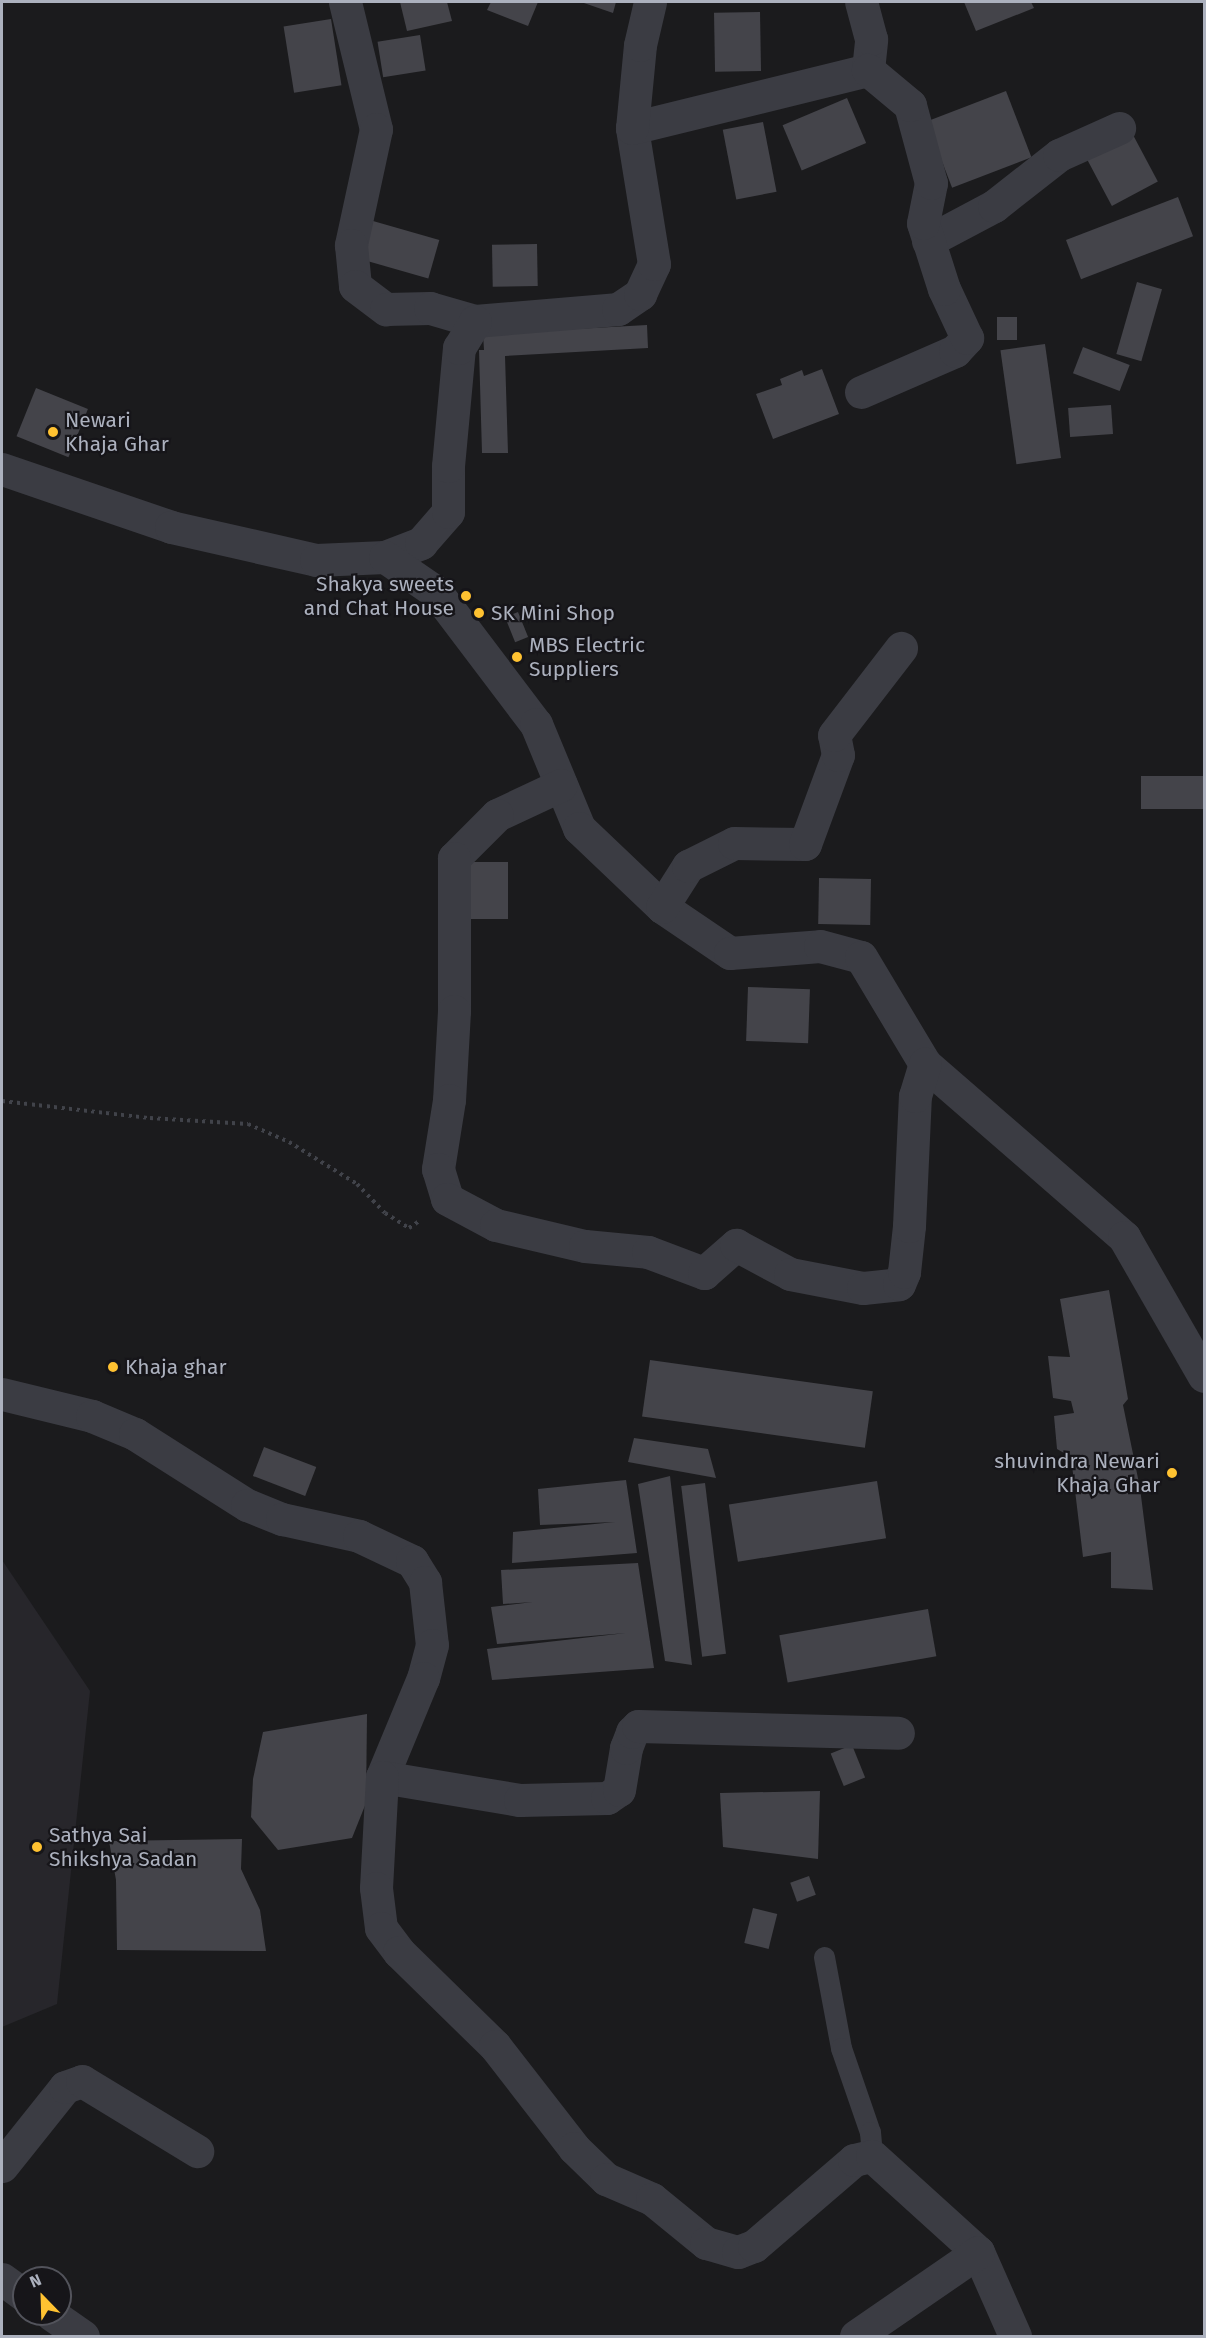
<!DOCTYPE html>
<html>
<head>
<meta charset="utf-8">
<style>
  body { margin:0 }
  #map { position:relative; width:1206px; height:2338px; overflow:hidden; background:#1b1b1d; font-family:"Fira Sans",sans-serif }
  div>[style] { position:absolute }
  .built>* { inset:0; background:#27262b }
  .building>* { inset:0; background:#44444a; transform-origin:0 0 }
  .path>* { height:4px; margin-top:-2px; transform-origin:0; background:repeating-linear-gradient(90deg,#41434a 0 3px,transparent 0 7.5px) }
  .lane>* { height:21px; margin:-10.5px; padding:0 10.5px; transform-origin:10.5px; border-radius:10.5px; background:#3b3c43 }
  .street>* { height:33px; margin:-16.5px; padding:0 16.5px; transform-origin:16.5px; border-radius:16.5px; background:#3b3c43 }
  .dots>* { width:16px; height:16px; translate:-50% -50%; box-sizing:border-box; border:3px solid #161519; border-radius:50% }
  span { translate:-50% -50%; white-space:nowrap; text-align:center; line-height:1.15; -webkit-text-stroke:4.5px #161519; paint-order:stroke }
  .poi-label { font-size:21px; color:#acb1be }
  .left { translate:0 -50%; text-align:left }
  .right { translate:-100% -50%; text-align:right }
  .frame { position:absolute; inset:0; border:3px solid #acb1be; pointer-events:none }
  .north { position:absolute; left:12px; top:2266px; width:60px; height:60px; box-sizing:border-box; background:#161519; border:2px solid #52535b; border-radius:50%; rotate:337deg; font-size:16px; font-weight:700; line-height:24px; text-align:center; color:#acb1be }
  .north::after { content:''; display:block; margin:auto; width:21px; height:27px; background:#ffc231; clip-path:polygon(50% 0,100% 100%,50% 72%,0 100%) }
</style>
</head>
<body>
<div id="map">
  <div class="built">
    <i style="clip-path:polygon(2px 1560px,90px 1691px,57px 2004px,2px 2027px)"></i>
  </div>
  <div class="building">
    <i style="clip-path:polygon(400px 2px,447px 2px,452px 21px,407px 31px)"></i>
    <i style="clip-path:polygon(491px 2px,538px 2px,528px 26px,487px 10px)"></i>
    <i style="clip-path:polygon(581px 2px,616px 2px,613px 13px)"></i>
    <i style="clip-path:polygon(964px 2px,1031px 2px,1034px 8px,976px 31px)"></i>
    <i style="left:760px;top:12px;width:59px;height:46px;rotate:89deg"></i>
    <i style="left:331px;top:19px;width:67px;height:48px;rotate:81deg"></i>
    <i style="left:420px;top:35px;width:36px;height:43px;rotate:81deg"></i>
    <i style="left:1006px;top:91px;width:71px;height:85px;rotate:69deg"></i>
    <i style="left:847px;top:98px;width:49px;height:70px;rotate:67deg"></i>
    <i style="left:763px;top:122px;width:71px;height:41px;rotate:79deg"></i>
    <i style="left:1132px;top:133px;width:55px;height:52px;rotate:62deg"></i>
    <i style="left:1178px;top:197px;width:42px;height:120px;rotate:69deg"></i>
    <i style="left:373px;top:221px;width:69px;height:40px;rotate:16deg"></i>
    <i style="left:537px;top:244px;width:42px;height:45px;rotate:89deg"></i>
    <i style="left:1137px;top:282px;width:26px;height:75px;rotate:16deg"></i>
    <i style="left:1017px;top:317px;width:23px;height:20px;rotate:90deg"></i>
    <i style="clip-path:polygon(647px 325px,648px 348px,505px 356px,508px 453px,482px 453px,479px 350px,484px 350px,483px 334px)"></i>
    <i style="left:1045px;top:344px;width:115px;height:45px;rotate:82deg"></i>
    <i style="left:1083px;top:347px;width:50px;height:28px;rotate:21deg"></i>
    <i style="clip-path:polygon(822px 369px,839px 414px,773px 439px,756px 394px,782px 385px,780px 379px,802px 370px,804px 376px)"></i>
    <i style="left:36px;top:388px;width:56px;height:52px;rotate:22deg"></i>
    <i style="left:1111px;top:405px;width:29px;height:43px;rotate:86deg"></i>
    <i style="left:518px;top:612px;width:27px;height:14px;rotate:68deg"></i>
    <i style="left:1204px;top:776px;width:33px;height:63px;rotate:90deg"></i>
    <i style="left:465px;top:862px;width:43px;height:57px"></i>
    <i style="left:819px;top:878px;width:52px;height:46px;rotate:1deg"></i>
    <i style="left:748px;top:987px;width:62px;height:54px;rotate:2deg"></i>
    <i style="clip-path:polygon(1109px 1290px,1128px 1399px,1123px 1405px,1140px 1488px,1153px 1590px,1111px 1588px,1111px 1552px,1083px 1557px,1071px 1457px,1057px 1449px,1054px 1416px,1074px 1413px,1071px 1401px,1053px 1398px,1048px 1356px,1070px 1357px,1060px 1299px)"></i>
    <i style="left:650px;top:1360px;width:225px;height:57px;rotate:8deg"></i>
    <i style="clip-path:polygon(634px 1438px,708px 1449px,716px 1478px,628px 1462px)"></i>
    <i style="left:264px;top:1447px;width:56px;height:31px;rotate:21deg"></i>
    <i style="clip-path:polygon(670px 1476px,692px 1665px,665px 1661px,638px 1484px)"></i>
    <i style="clip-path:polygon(626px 1480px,637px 1553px,512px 1563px,513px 1532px,615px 1522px,540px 1525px,538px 1489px)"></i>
    <i style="left:877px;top:1481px;width:58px;height:150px;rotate:81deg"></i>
    <i style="left:705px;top:1483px;width:172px;height:24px;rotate:83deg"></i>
    <i style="clip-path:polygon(638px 1563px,654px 1668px,492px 1680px,487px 1649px,626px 1633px,497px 1644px,491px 1607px,533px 1602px,503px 1604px,501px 1570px)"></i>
    <i style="left:928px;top:1609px;width:48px;height:151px;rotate:80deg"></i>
    <i style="clip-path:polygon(367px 1714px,366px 1803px,352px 1838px,278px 1850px,251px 1817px,253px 1779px,263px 1732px)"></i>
    <i style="left:852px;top:1745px;width:35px;height:23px;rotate:68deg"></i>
    <i style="clip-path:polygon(820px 1791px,818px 1859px,723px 1847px,720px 1793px)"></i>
    <i style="clip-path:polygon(242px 1839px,241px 1869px,260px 1910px,266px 1951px,117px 1950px,116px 1880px,109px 1841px)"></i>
    <i style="left:809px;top:1876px;width:20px;height:20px;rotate:70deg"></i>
    <i style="left:753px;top:1908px;width:25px;height:36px;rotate:14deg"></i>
  </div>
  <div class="path">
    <i style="left:2px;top:1101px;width:149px;rotate:6.6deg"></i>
    <i style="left:150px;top:1118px;width:98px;rotate:3.5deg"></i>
    <i style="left:248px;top:1124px;width:45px;rotate:23.7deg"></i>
    <i style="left:289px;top:1142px;width:80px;rotate:31.7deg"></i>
    <i style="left:357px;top:1184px;width:40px;rotate:46deg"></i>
    <i style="left:385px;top:1213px;width:28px;rotate:32deg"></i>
    <i style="left:409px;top:1228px;width:14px;rotate:-34deg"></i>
  </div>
  <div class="lane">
    <i style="left:824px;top:1957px;width:93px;rotate:79.4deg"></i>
    <i style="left:841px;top:2048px;width:89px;rotate:71deg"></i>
    <i style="left:870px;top:2132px;width:24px;rotate:85deg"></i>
  </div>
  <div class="street">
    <i style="left:345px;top:2px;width:131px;rotate:76.3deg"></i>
    <i style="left:376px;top:129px;width:119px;rotate:102.2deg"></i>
    <i style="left:351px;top:245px;width:41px;rotate:84.4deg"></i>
    <i style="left:355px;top:286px;width:39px;rotate:37deg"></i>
    <i style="left:386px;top:309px;width:44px;rotate:-1.3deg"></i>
    <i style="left:430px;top:308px;width:47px;rotate:16.1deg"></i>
    <i style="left:475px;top:321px;width:144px;rotate:-4.8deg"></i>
    <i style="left:618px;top:309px;width:27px;rotate:-34deg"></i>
    <i style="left:640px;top:294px;width:33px;rotate:-65deg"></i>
    <i style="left:654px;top:264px;width:138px;rotate:-99.2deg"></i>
    <i style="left:632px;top:128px;width:243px;rotate:-13.8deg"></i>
    <i style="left:868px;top:70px;width:31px;rotate:-84deg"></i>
    <i style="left:871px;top:39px;width:38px;rotate:-105deg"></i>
    <i style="left:632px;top:128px;width:83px;rotate:-84.5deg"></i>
    <i style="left:640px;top:45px;width:44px;rotate:-76.9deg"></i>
    <i style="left:928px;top:241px;width:75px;rotate:-27.9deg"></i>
    <i style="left:994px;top:206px;width:83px;rotate:-38.1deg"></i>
    <i style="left:1059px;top:155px;width:66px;rotate:-24.2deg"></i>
    <i style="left:861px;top:392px;width:103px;rotate:-23.6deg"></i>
    <i style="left:955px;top:351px;width:18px;rotate:-47deg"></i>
    <i style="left:967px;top:338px;width:54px;rotate:-115.1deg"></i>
    <i style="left:944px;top:289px;width:69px;rotate:-107.7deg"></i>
    <i style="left:923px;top:223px;width:41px;rotate:-78.7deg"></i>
    <i style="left:931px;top:183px;width:81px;rotate:-105.1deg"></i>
    <i style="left:910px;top:105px;width:55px;rotate:-140.2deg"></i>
    <i style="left:2px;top:469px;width:179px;rotate:18.9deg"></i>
    <i style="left:171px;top:527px;width:149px;rotate:12.8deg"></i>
    <i style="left:316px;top:560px;width:69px;rotate:-2.5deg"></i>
    <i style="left:385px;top:557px;width:39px;rotate:-21deg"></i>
    <i style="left:421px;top:543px;width:41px;rotate:-48.9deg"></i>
    <i style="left:448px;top:512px;width:46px;rotate:-90deg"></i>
    <i style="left:448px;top:466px;width:119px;rotate:-84.7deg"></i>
    <i style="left:459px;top:348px;width:31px;rotate:-59deg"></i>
    <i style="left:385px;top:557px;width:62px;rotate:34.5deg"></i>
    <i style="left:436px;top:592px;width:166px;rotate:52.9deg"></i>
    <i style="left:536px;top:724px;width:113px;rotate:67.5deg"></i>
    <i style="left:579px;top:828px;width:115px;rotate:43.6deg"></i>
    <i style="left:662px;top:907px;width:82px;rotate:34.1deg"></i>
    <i style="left:730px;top:953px;width:90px;rotate:-4.4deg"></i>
    <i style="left:820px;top:946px;width:42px;rotate:15deg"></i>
    <i style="left:861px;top:957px;width:125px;rotate:59.1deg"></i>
    <i style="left:925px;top:1064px;width:264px;rotate:41deg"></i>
    <i style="left:1124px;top:1237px;width:160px;rotate:60.1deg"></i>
    <i style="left:561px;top:785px;width:71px;rotate:154.9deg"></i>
    <i style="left:497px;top:815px;width:61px;rotate:135deg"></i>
    <i style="left:454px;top:858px;width:153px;rotate:90deg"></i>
    <i style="left:454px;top:1011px;width:89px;rotate:93.2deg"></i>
    <i style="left:449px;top:1100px;width:70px;rotate:99.1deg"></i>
    <i style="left:438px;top:1169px;width:31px;rotate:73deg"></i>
    <i style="left:447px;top:1199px;width:55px;rotate:28deg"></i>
    <i style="left:496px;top:1225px;width:91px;rotate:13.3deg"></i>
    <i style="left:585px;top:1246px;width:63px;rotate:5.4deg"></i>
    <i style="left:648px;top:1252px;width:60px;rotate:20.6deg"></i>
    <i style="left:704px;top:1273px;width:43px;rotate:-41.2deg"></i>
    <i style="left:736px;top:1245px;width:61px;rotate:28.2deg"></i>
    <i style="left:790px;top:1274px;width:74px;rotate:10.9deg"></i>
    <i style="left:863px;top:1288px;width:36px;rotate:-6deg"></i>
    <i style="left:899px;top:1284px;width:13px;rotate:-67deg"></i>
    <i style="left:904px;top:1272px;width:46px;rotate:-83.8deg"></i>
    <i style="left:909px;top:1226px;width:130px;rotate:-87.4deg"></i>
    <i style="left:915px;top:1096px;width:34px;rotate:-73deg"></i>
    <i style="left:662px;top:907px;width:49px;rotate:-57.6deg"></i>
    <i style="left:688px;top:866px;width:51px;rotate:-26.6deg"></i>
    <i style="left:734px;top:843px;width:71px;rotate:0.8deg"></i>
    <i style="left:805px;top:844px;width:95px;rotate:-69.7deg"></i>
    <i style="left:838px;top:755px;width:20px;rotate:-101deg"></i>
    <i style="left:834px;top:735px;width:110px;rotate:-52.4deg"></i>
    <i style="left:2px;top:1394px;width:93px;rotate:13.7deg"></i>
    <i style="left:92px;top:1416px;width:47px;rotate:22.7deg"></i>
    <i style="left:135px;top:1434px;width:133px;rotate:32.4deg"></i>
    <i style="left:247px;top:1505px;width:38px;rotate:22deg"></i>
    <i style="left:282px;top:1519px;width:79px;rotate:12.4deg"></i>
    <i style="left:359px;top:1536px;width:59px;rotate:25.3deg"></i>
    <i style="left:412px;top:1561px;width:25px;rotate:58deg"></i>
    <i style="left:425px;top:1582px;width:63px;rotate:83.7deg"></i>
    <i style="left:432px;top:1645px;width:34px;rotate:105deg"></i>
    <i style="left:423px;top:1678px;width:107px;rotate:112.5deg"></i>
    <i style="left:382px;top:1777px;width:140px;rotate:9.5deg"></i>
    <i style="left:520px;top:1800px;width:87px;rotate:-1.3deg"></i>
    <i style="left:607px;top:1798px;width:14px;rotate:-34deg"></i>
    <i style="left:619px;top:1790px;width:43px;rotate:-80.5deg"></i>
    <i style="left:626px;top:1748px;width:17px;rotate:-69deg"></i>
    <i style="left:632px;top:1732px;width:8px;rotate:-45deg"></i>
    <i style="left:638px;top:1726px;width:260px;rotate:1.5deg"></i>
    <i style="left:382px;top:1777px;width:111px;rotate:93.1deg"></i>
    <i style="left:376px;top:1888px;width:40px;rotate:82.9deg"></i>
    <i style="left:381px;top:1928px;width:30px;rotate:53deg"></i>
    <i style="left:399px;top:1952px;width:134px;rotate:44.4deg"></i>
    <i style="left:495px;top:2046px;width:129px;rotate:52.2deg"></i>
    <i style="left:574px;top:2148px;width:45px;rotate:44.1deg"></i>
    <i style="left:606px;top:2179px;width:50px;rotate:23.5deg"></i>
    <i style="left:652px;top:2199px;width:70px;rotate:39.2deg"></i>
    <i style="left:706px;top:2243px;width:33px;rotate:16deg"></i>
    <i style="left:738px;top:2252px;width:17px;rotate:-21deg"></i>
    <i style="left:754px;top:2246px;width:132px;rotate:-40.7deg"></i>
    <i style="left:854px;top:2160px;width:18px;rotate:-13deg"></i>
    <i style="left:872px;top:2156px;width:143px;rotate:42.2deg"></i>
    <i style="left:978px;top:2252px;width:92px;rotate:66.2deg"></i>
    <i style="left:2px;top:2166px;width:101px;rotate:-51.4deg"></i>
    <i style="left:65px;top:2087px;width:18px;rotate:-19deg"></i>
    <i style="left:82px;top:2081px;width:135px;rotate:31.3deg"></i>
    <i style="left:2px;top:2279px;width:27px;rotate:36deg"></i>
    <i style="left:51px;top:2314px;width:39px;rotate:35deg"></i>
    <i style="left:856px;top:2336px;width:148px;rotate:-34.5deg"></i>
  </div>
  <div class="dots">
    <i style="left:53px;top:432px;background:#ffc231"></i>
    <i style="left:466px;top:596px;background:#ffc231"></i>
    <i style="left:479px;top:613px;background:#ffc231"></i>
    <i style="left:517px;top:657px;background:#ffc231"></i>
    <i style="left:113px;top:1367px;background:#ffc231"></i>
    <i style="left:1172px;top:1473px;background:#ffc231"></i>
    <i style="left:37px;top:1847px;background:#ffc231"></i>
  </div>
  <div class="poi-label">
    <span class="left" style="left:65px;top:432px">Newari<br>Khaja Ghar</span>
    <span class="right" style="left:454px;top:596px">Shakya sweets<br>and Chat House</span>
    <span class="left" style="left:491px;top:613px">SK Mini Shop</span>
    <span class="left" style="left:529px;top:657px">MBS Electric<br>Suppliers</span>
    <span class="left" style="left:125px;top:1367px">Khaja ghar</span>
    <span class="right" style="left:1160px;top:1473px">shuvindra Newari<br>Khaja Ghar</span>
    <span class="left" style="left:49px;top:1847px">Sathya Sai<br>Shikshya Sadan</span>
  </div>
  <div class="frame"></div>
  <div class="north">N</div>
</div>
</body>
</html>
